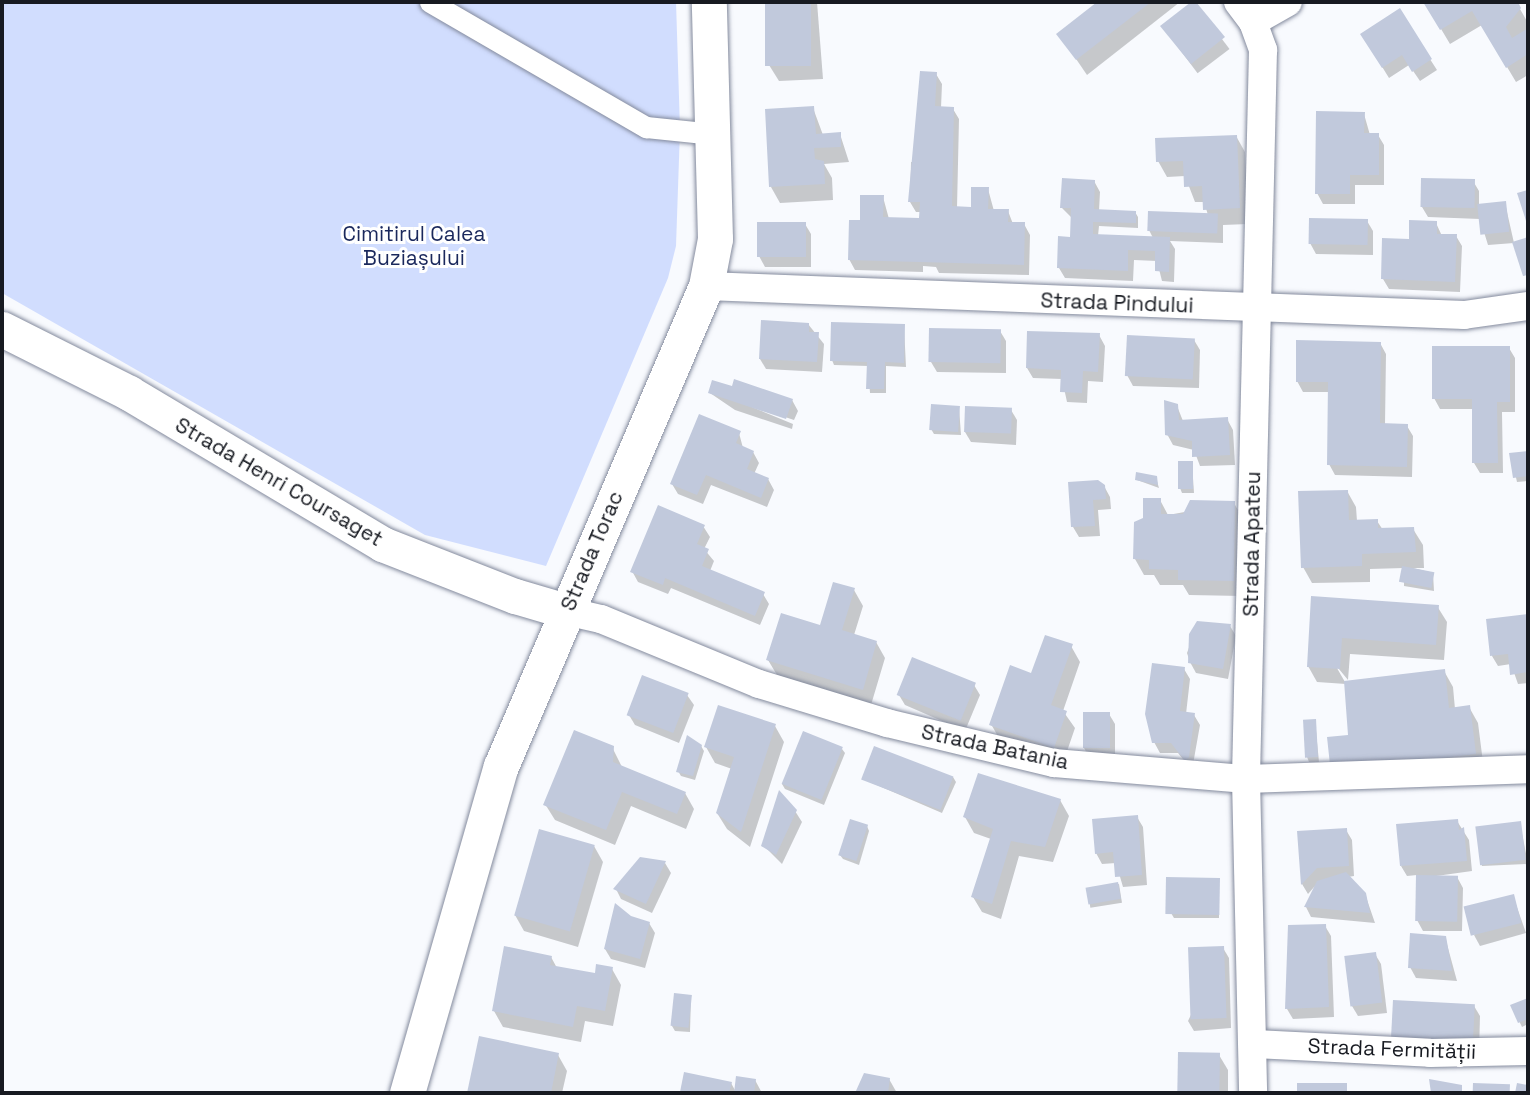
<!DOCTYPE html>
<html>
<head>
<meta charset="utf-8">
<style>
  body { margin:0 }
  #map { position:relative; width:1530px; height:1095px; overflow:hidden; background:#f8fafe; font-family:"Space Grotesk",sans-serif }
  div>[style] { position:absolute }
  .green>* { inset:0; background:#d1ddfe }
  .shadow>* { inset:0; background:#0003; transform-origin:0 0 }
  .building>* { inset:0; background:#c1c9dc; transform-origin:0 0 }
  .roads { filter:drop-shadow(0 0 2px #838a9d) drop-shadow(0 0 2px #838a9d) }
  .pedestrian>* { height:21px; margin:-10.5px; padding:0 10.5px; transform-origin:10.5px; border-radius:10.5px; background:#fff }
  .minor>* { height:28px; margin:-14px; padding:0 14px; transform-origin:14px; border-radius:14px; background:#fff }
  .tertiary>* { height:35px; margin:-17.5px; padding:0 17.5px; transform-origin:17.5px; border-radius:17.5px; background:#fff }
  span { translate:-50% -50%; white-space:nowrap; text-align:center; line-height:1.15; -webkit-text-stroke:6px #fff; paint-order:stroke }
  .park-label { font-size:21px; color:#1a285c }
  .street-label { font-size:21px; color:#171a21 }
  .frame { position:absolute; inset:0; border:4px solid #171a21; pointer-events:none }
</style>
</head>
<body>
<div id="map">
  <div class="green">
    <i style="clip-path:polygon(2px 2px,676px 2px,680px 130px,676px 246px,668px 278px,546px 566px,425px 535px,2px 293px)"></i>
  </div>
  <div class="shadow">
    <i style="clip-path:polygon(766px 2px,817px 2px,823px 79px,779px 81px,769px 65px)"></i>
    <i style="clip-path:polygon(1100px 2px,1180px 2px,1087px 75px,1059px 34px)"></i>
    <i style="left:1194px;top:2px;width:59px;height:40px;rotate:53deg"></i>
    <i style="clip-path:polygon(1425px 2px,1516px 2px,1528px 23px,1528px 75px,1516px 82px,1482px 25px,1450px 44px)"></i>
    <i style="clip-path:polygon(1399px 11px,1437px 70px,1420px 81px,1409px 65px,1389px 78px,1368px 44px)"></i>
    <i style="clip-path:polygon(936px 74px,942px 84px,941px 108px,953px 109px,959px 119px,957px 208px,972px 208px,988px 189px,994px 211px,1008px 211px,1013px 224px,1024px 224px,1030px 235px,1029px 275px,939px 273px,936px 267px,923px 266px,923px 272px,855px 270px,849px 259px,861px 222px,883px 197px,889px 219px,918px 220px,922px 212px,916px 212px,910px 202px,911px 162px,916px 162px)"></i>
    <i style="clip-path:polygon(813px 108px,823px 135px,840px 134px,849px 162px,824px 164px,832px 178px,833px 200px,780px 203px,771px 187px)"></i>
    <i style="clip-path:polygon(1364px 114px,1370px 135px,1378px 135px,1384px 145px,1384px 185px,1355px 185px,1355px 204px,1323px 204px,1317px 193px)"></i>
    <i style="clip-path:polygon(1236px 136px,1245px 152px,1248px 224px,1223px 225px,1223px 243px,1170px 241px,1175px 249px,1174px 282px,1162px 281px,1157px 261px,1134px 260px,1133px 281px,1065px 278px,1059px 268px,1071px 239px,1072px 218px,1062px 208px,1094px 181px,1100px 192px,1099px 211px,1135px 212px,1138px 217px,1138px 228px,1099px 226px,1098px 236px,1153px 238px,1149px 230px,1208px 215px,1204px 202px,1195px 202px,1185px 176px,1167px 177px,1158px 161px)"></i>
    <i style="clip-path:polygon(1473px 181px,1479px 191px,1479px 206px,1505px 203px,1514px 243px,1488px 245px,1480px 219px,1428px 217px,1422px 207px)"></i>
    <i style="clip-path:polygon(1367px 221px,1373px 231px,1373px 255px,1316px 254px,1310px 243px)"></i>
    <i style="clip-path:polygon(1436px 223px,1442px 236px,1456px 236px,1462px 246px,1460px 292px,1389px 289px,1383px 279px,1410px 241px)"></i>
    <i style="clip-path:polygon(805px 224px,811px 234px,811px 267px,765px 267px,759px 256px)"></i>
    <i style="clip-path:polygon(808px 324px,824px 344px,822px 372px,766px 369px,760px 359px)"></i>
    <i style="clip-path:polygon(904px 326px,906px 367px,886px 366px,886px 393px,870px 393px,868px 366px,834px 365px,832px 360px)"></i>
    <i style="clip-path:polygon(1000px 331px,1006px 341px,1006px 373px,937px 372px,931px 362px)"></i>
    <i style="clip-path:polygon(1099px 335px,1105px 346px,1103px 382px,1088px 381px,1087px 403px,1067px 402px,1062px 379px,1033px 378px,1027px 368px)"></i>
    <i style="clip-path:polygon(1194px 340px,1200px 350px,1199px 388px,1133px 386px,1127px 375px)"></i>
    <i style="clip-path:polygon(1380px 343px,1386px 354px,1385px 425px,1407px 426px,1413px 436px,1412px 477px,1335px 475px,1329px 464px,1330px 392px,1303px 392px,1297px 381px)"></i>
    <i style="clip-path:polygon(1509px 348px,1515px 358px,1515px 412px,1502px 412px,1503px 473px,1480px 473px,1474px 463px,1474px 409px,1440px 409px,1434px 398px)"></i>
    <i style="clip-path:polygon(710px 393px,792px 400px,798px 411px,794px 420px,735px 400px,793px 424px,792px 429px,735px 410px)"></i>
    <i style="clip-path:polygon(1177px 406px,1183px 421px,1227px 419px,1233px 430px,1235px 465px,1200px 466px,1194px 450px,1173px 445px,1167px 434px)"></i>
    <i style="clip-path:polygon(959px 407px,961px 435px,934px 434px,931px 429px)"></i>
    <i style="clip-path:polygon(1011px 410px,1017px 420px,1016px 445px,971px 442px,965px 432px)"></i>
    <i style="clip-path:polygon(739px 433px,743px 448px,753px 452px,759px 463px,754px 474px,768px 479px,774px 490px,767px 507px,711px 485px,703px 504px,678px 494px,672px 484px)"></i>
    <i style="clip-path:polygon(1528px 453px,1528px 481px,1517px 482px,1511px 455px)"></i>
    <i style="clip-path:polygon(1192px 463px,1194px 493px,1182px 493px,1180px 488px)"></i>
    <i style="clip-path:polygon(1156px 478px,1159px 488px,1137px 480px)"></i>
    <i style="clip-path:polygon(1070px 484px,1104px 486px,1110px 497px,1111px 509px,1098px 510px,1100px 536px,1079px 537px,1073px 527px)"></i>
    <i style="clip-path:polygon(1347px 491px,1356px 507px,1357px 521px,1377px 521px,1383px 530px,1413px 529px,1423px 545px,1424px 568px,1413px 568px,1433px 573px,1434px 591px,1404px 586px,1404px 568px,1370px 569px,1370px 582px,1312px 583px,1303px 567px)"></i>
    <i style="clip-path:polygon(1160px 500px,1168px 515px,1234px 503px,1243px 519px,1242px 596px,1189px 595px,1183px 585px,1160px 585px,1154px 575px,1144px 575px,1135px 559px,1145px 519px)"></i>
    <i style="clip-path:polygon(703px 526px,710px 537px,704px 549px,714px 561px,710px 571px,763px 594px,769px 604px,760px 625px,671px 588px,668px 594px,638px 582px,632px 571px)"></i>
    <i style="clip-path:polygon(854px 590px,863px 606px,854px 635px,876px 642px,885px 658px,871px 705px,777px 675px,768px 660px,821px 628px)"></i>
    <i style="clip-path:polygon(1313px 598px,1437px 606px,1447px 622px,1444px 660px,1350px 654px,1348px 680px,1334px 663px,1345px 682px,1444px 671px,1453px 687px,1455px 709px,1469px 707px,1478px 723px,1484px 770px,1350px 737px,1346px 684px,1317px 682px,1308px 666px)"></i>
    <i style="clip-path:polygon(1528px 616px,1528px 683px,1518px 684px,1511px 664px,1498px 666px,1492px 656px,1488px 620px)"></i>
    <i style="clip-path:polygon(1198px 623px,1230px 626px,1236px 636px,1228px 679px,1196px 673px,1190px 662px,1187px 653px)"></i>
    <i style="clip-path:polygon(1071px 646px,1080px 662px,1063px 711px,1075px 728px,1063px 763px,1000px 740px,991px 724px,1032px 675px)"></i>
    <i style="clip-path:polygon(1184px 669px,1190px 679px,1186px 714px,1194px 715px,1200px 725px,1192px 770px,1178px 753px,1160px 753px,1154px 742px)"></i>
    <i style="clip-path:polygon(974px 685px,980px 695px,965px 731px,905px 705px,899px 695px)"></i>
    <i style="clip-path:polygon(687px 695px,694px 705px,679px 743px,635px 725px,629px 715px)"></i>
    <i style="clip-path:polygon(1109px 714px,1115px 724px,1115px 758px,1090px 758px,1084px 748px)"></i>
    <i style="clip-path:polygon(1315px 721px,1319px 762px,1309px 762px,1307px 757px)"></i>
    <i style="clip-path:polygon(775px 726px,784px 742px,750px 847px,727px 829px,717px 813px,732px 769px,715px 763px,706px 747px)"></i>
    <i style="clip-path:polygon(701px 746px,704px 751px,695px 780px,681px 776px,678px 771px)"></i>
    <i style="clip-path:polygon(612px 747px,622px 767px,685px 793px,694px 809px,686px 829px,631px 806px,615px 845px,555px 820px,545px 804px)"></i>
    <i style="clip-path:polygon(842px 749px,845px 753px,824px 805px,785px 789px,782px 784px)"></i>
    <i style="clip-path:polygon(953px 777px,956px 782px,942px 813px,865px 780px)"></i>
    <i style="clip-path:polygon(1060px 800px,1069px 816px,1053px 862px,1019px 856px,1001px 919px,982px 912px,973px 897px,991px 839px,974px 833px,965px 817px)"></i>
    <i style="clip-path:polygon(795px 811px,802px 822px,782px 864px,763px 845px)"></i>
    <i style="clip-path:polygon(1137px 817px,1143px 827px,1147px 885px,1123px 887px,1116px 863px,1102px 864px,1096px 853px)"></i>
    <i style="clip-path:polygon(1457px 821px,1469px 840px,1472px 871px,1429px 877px,1457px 877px,1463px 888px,1462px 931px,1423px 931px,1417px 920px,1417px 875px,1407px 876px,1401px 866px)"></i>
    <i style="clip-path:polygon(1520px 823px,1528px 864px,1482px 866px,1480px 861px)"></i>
    <i style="clip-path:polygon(867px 826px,869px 831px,859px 865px,843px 859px,840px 855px)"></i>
    <i style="clip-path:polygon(1346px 830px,1352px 840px,1354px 876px,1348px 877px,1365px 894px,1375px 923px,1311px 917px,1306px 907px,1315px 886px,1308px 894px,1302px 884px,1299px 832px)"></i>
    <i style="clip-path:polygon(594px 846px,603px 862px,578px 947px,524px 931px,515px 915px)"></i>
    <i style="clip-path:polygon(665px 863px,671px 873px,652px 913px,621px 899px,616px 889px)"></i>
    <i style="clip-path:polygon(1219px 879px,1219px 918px,1174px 918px,1171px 913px)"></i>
    <i style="left:1119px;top:884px;width:19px;height:32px;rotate:81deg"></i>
    <i style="clip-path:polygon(1513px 896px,1526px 933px,1480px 946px,1474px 935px)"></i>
    <i style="clip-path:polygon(630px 918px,649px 923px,655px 933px,645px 968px,611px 959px,605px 949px)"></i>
    <i style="clip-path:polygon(1325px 926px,1331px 936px,1334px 1017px,1293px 1019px,1287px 1009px,1289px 927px)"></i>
    <i style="clip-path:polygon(1445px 937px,1457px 981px,1416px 978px,1410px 967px)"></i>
    <i style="clip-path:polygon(1223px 948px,1229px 958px,1231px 1028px,1194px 1031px,1188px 1021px)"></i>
    <i style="clip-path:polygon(1375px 954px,1381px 964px,1387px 1013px,1358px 1016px,1352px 1006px)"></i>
    <i style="clip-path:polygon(551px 957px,557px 968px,596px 975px,612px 969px,621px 985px,613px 1026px,585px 1021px,581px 1042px,503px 1027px,494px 1011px)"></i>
    <i style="clip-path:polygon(691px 997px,690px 1032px,675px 1031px,672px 1026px)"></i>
    <i style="clip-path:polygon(1528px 1000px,1528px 1024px,1522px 1027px,1512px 1006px)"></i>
    <i style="clip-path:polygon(1474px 1006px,1480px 1016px,1479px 1053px,1397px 1050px)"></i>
    <i style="clip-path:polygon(480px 1038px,558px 1055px,567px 1071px,562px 1093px,469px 1093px)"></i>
    <i style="clip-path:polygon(1179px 1054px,1219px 1055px,1228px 1070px,1228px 1093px,1179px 1093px)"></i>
    <i style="clip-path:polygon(865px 1075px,889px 1079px,897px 1093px,857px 1093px)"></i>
    <i style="clip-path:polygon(755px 1080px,762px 1093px,682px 1092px,731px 1083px,736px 1092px)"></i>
  </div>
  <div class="building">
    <i style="left:765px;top:2px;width:46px;height:64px"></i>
    <i style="clip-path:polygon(1097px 2px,1151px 2px,1076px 60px,1056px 34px)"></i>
    <i style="clip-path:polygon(1191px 2px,1196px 2px,1225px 37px,1191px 64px,1160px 26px)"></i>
    <i style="clip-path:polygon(1423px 2px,1518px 2px,1521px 8px,1506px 27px,1512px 38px,1527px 29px,1528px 54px,1506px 68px,1472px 11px,1440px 30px)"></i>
    <i style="clip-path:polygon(1400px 8px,1432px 59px,1412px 72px,1402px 55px,1382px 68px,1360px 34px)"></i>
    <i style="clip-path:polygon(920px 71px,937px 72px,935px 106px,954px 107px,952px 206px,971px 207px,971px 187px,989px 187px,988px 209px,1009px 209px,1008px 222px,1025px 222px,1024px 265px,848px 260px,849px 220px,860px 220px,860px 195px,884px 195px,883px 217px,919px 218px,920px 202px,908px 202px)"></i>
    <i style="clip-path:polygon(814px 106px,816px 134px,841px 132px,841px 147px,814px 148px,815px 159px,824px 161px,825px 184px,769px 187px,765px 109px)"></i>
    <i style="clip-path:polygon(1316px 111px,1365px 112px,1364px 133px,1379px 133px,1379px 175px,1350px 175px,1350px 194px,1315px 194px)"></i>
    <i style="clip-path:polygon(1237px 135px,1240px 208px,1203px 210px,1202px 186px,1184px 187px,1183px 161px,1156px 162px,1155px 138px)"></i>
    <i style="clip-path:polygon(1062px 178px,1095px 180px,1094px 209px,1136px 211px,1136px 223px,1093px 222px,1093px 234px,1170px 237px,1169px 272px,1155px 271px,1155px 251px,1128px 250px,1128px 271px,1057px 268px,1058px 236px,1070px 237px,1071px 208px,1060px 208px)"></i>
    <i style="left:1421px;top:178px;width:54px;height:29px;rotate:1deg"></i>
    <i style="clip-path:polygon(1528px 190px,1528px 227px,1517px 193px)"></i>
    <i style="left:1506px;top:201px;width:31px;height:29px;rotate:84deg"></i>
    <i style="left:1148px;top:211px;width:70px;height:20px;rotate:2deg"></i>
    <i style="left:1309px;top:218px;width:59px;height:26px;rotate:1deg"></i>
    <i style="clip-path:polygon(1409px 220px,1437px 221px,1437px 234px,1457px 234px,1455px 282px,1381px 279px,1382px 238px,1409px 239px)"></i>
    <i style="left:757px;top:222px;width:49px;height:35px"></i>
    <i style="clip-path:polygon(1528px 237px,1528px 275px,1523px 276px,1512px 242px)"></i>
    <i style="clip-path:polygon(761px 320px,809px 323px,809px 332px,819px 332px,817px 362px,759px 359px)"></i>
    <i style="clip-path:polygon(831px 322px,905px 324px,904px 363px,885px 362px,884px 389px,866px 389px,867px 362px,830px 361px)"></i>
    <i style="left:929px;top:328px;width:72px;height:34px;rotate:1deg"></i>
    <i style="clip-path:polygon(1027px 331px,1100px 333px,1098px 372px,1083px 371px,1082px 393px,1060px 392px,1061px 370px,1026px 368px)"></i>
    <i style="left:1127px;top:335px;width:68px;height:41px;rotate:3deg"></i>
    <i style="clip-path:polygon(1296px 340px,1381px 342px,1380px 423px,1408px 424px,1407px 467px,1327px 465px,1328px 382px,1296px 382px)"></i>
    <i style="clip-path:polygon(1432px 346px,1510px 346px,1510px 402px,1497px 402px,1498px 463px,1472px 463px,1472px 399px,1432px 399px)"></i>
    <i style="clip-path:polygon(734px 379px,793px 399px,786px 419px,708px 393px,712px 380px,732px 386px)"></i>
    <i style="clip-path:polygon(1164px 400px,1178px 404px,1179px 420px,1228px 417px,1230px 455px,1192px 457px,1192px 441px,1165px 435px)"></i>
    <i style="left:931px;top:404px;width:29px;height:26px;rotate:4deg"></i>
    <i style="left:965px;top:406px;width:47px;height:26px;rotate:2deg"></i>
    <i style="clip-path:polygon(699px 414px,741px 431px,736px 443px,754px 451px,747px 469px,769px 478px,761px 498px,706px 475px,697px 495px,670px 484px)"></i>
    <i style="clip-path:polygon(1528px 451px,1528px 476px,1513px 478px,1509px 453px)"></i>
    <i style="left:1178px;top:461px;width:15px;height:28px"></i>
    <i style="clip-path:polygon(1136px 472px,1157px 476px,1158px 485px,1135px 480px)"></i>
    <i style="clip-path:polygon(1098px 480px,1105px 485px,1106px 499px,1093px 500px,1095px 526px,1071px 527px,1068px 482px)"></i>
    <i style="clip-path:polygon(1348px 490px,1349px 520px,1378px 519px,1378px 528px,1414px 527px,1416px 552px,1362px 554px,1362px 566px,1301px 568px,1298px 491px)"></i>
    <i style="clip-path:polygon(1143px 498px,1161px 498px,1161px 514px,1183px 514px,1190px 500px,1235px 501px,1234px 581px,1178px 580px,1178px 570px,1149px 569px,1149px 560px,1133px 559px,1134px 522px,1143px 518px)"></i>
    <i style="clip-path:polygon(658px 505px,705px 525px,697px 544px,709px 549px,702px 566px,765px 592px,755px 616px,665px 578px,663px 585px,630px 572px)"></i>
    <i style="left:1402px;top:566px;width:33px;height:16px;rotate:11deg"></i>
    <i style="clip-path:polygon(833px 582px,855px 588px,842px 630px,877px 641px,863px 690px,766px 660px,781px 613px,820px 625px)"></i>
    <i style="clip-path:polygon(1311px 596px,1439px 605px,1436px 645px,1342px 638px,1340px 669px,1307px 667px)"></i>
    <i style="clip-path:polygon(1528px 614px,1528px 672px,1510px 675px,1508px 654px,1490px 656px,1486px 619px)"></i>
    <i style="clip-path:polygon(1197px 621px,1231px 624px,1223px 669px,1188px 663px,1189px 634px)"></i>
    <i style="clip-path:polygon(1045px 635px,1073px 644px,1051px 705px,1067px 711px,1054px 748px,989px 725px,1010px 665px,1031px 673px)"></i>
    <i style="left:912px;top:657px;width:69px;height:41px;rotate:22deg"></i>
    <i style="clip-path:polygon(1152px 663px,1185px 667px,1180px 711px,1195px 713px,1189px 757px,1185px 761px,1171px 743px,1152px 743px,1145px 714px)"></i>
    <i style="clip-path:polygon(1445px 669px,1449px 708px,1470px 705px,1476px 754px,1369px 767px,1330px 765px,1327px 737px,1348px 735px,1344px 681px)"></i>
    <i style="left:642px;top:675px;width:50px;height:43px;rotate:21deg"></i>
    <i style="clip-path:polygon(718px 705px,776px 724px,741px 832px,716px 813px,734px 757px,704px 747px)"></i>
    <i style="left:1083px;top:712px;width:27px;height:36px"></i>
    <i style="left:1316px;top:719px;width:38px;height:13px;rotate:87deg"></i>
    <i style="clip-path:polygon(574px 730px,614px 746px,613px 762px,686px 792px,677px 814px,622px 792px,606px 830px,543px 805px)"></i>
    <i style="left:803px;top:731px;width:43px;height:57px;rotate:22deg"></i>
    <i style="clip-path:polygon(687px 735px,702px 745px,693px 776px,676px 772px)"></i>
    <i style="left:874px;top:746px;width:85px;height:36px;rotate:21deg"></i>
    <i style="clip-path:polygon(978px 773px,1061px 799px,1045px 847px,1011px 841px,992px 904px,971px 897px,993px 829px,963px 817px)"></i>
    <i style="clip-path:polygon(779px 790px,797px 810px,776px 855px,761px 846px)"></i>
    <i style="clip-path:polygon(1138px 815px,1142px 875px,1115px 877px,1113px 852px,1095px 854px,1092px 819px)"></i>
    <i style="left:850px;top:819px;width:19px;height:38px;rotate:18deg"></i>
    <i style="clip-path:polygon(1458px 819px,1459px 830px,1464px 827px,1467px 861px,1400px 866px,1396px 824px)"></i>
    <i style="left:1521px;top:821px;width:39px;height:46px;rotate:83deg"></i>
    <i style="clip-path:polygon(1347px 828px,1349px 866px,1317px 868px,1301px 885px,1297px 831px)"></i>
    <i style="left:539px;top:829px;width:58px;height:90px;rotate:16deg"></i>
    <i style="clip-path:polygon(640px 857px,666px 861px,646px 904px,613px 889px)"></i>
    <i style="clip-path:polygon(1346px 872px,1366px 893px,1370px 913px,1304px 907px,1317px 881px)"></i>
    <i style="left:1416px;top:875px;width:42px;height:46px;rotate:1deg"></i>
    <i style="left:1166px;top:877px;width:54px;height:37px;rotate:1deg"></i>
    <i style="left:1118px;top:882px;width:17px;height:33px;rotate:80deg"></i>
    <i style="left:1514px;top:894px;width:30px;height:52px;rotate:76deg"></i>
    <i style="clip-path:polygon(615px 903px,631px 916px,650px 922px,640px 959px,604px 949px)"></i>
    <i style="clip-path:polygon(1326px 924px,1329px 1007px,1285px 1009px,1288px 925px)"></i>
    <i style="clip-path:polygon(1410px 933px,1446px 936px,1452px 971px,1408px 968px)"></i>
    <i style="clip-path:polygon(504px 946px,552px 956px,550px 965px,595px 973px,596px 964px,613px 967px,605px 1011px,577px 1006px,573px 1027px,492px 1011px)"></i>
    <i style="left:1224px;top:946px;width:72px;height:36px;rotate:88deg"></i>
    <i style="left:1376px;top:952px;width:51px;height:32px;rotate:83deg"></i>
    <i style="left:674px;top:993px;width:18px;height:33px;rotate:6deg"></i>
    <i style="clip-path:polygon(1528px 998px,1528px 1019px,1518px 1023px,1510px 1005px)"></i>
    <i style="left:1393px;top:1000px;width:82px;height:41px;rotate:3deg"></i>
    <i style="clip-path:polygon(479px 1036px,559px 1053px,551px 1093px,467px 1093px)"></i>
    <i style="left:1178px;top:1052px;width:42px;height:41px;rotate:1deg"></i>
    <i style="clip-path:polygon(684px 1072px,732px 1082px,729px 1093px,680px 1092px)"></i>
    <i style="clip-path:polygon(864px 1073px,890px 1078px,888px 1093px,855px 1093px)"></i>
    <i style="clip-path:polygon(736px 1076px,756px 1079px,754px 1093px,734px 1093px)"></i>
    <i style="clip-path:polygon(1429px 1079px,1462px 1085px,1462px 1093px,1431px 1093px)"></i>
    <i style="left:1297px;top:1083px;width:50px;height:10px"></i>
    <i style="left:1473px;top:1083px;width:37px;height:10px;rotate:2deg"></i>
    <i style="clip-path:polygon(1517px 1083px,1528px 1085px,1528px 1093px,1515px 1093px)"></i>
  </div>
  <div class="roads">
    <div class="pedestrian">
      <i style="left:430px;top:2px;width:250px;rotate:30.1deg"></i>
      <i style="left:646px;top:127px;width:68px;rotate:5.9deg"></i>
    </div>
    <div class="minor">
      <i style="left:1238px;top:2px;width:25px;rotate:53deg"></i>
      <i style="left:1253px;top:22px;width:30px;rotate:70deg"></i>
      <i style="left:1263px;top:50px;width:729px;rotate:91.34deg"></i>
      <i style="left:1246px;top:779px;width:314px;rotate:88.7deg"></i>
      <i style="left:1253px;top:22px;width:40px;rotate:-29.7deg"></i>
      <i style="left:706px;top:286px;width:759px;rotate:2.19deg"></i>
      <i style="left:1464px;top:315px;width:65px;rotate:-8deg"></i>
      <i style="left:566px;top:611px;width:36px;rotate:13deg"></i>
      <i style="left:601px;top:619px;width:171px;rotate:22.4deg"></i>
      <i style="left:759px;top:684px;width:134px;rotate:16.9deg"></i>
      <i style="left:887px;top:723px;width:172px;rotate:13.5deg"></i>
      <i style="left:1054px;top:763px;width:193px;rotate:4.8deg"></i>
      <i style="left:1246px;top:779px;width:282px;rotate:-2deg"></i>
      <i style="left:1255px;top:1044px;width:175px;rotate:2.9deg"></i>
      <i style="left:1430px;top:1053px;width:98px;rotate:-1.2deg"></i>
    </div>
    <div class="tertiary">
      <i style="left:2px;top:329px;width:142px;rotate:26.7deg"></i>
      <i style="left:129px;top:393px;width:295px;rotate:30.8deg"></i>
      <i style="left:382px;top:544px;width:143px;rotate:21.4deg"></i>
      <i style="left:515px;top:596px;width:53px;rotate:16.4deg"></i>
      <i style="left:407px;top:1093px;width:340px;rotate:-74deg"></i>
      <i style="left:501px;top:766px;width:522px;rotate:-66.87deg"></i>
      <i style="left:706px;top:286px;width:48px;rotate:-79.2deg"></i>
      <i style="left:715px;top:239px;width:237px;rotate:-91.5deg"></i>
    </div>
  </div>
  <div class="park-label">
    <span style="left:414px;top:246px">Cimitirul Calea<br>Buziașului</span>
  </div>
  <div class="street-label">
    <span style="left:1117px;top:303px;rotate:2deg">Strada Pindului</span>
    <span style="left:279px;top:482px;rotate:30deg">Strada Henri Coursaget</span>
    <span style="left:1252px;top:544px;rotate:-89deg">Strada Apateu</span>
    <span style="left:592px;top:551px;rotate:-67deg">Strada Torac</span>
    <span style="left:995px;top:747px;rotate:12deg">Strada Batania</span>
    <span style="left:1392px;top:1049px;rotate:2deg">Strada Fermității</span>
  </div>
  <div class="frame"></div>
</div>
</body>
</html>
